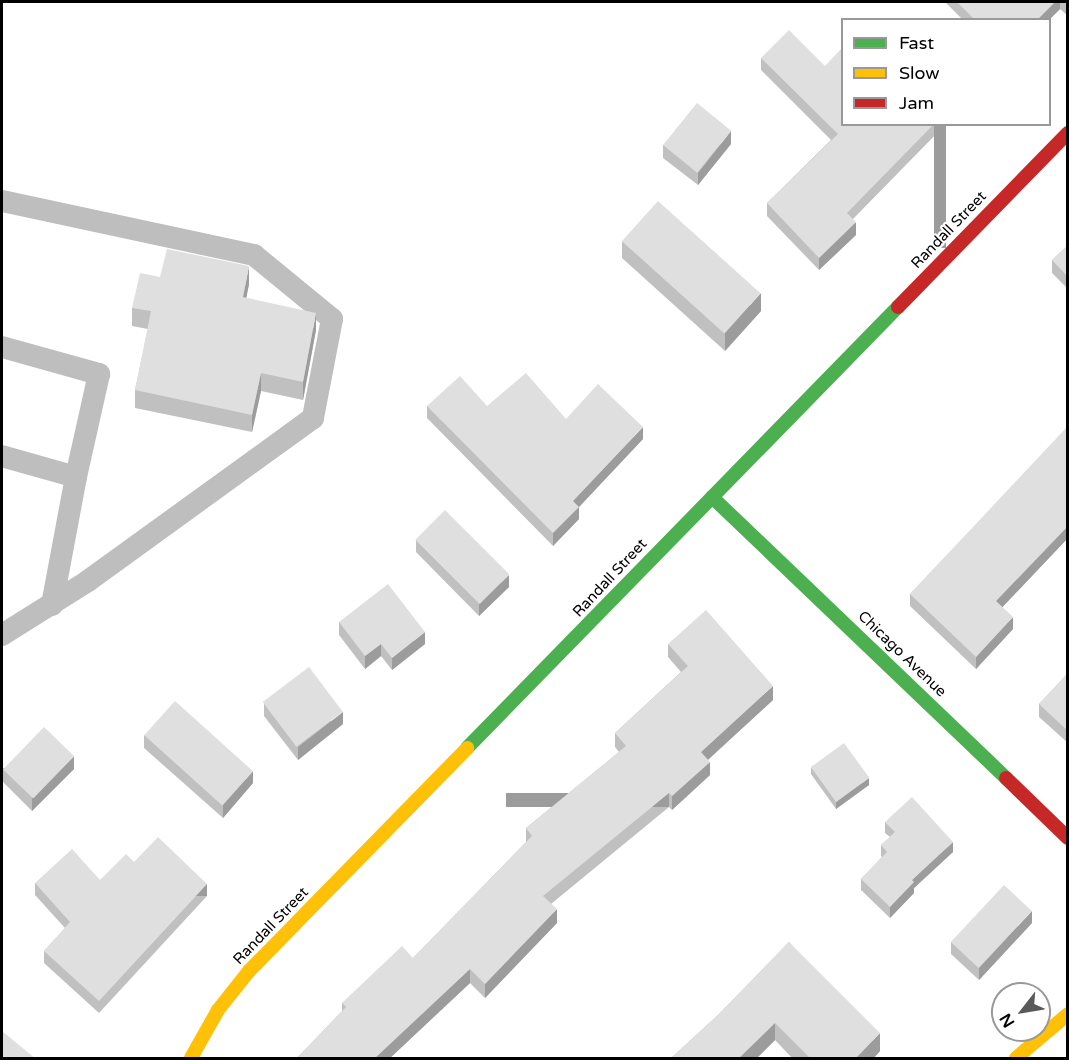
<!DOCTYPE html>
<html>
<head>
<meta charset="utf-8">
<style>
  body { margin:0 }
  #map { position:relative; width:1069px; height:1060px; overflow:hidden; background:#fff; font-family:"Varela Round",sans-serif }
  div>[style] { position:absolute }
  .lane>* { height:22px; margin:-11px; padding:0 11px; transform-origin:11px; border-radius:11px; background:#bebebe }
  .fast>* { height:14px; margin:-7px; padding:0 7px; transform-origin:7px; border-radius:7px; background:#4caf50 }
  .slow>* { height:14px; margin:-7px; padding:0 7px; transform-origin:7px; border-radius:7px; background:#ffc107 }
  .jam>* { height:14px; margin:-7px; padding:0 7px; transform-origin:7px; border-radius:7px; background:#c62828 }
  .wall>* { inset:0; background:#c0c0c0 }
  .shaded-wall>* { inset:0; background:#9c9c9c; transform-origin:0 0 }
  .building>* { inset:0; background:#dfdfdf; transform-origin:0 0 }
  span { translate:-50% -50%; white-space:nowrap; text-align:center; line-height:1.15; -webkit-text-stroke:4.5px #fff; paint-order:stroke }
  .street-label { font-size:15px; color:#000 }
  .frame { position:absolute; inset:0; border:3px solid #000; pointer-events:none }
  .legend { position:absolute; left:841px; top:18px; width:210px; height:108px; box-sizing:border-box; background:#fff; border:2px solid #999; margin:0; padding:8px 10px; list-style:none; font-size:18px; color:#000 }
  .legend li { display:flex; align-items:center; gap:12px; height:30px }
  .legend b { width:30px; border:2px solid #999 }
  .north { position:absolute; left:991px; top:982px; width:60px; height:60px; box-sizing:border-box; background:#fff; border:2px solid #999; border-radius:50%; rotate:239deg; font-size:16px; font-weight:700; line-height:24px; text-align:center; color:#000 }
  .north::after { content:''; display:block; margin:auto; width:21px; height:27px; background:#595959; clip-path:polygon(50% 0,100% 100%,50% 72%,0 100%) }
</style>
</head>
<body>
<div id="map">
  <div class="lane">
    <i style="left:2px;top:201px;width:258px;rotate:12.1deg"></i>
    <i style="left:254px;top:255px;width:101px;rotate:39.4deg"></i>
    <i style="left:332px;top:319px;width:101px;rotate:100.9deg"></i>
    <i style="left:313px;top:418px;width:278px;rotate:144.1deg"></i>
    <i style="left:88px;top:581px;width:102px;rotate:147.9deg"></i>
    <i style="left:2px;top:347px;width:101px;rotate:15.6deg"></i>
    <i style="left:99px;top:374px;width:106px;rotate:102.6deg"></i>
    <i style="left:76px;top:477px;width:77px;rotate:-164.2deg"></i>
    <i style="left:52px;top:605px;width:130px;rotate:-79.4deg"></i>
  </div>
  <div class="fast">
    <i style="left:712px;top:497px;width:407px;rotate:43.7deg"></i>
    <i style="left:467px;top:748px;width:617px;rotate:-45.66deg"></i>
  </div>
  <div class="slow">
    <i style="left:191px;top:1058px;width:55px;rotate:-60.6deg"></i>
    <i style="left:218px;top:1010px;width:50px;rotate:-51.5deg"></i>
    <i style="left:249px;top:971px;width:312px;rotate:-45.6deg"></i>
    <i style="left:1016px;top:1058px;width:68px;rotate:-40.2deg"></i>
  </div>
  <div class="jam">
    <i style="left:898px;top:307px;width:243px;rotate:-45.7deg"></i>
    <i style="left:1006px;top:778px;width:86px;rotate:44.1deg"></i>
  </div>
  <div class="wall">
    <i style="clip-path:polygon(945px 2px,1068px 2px,1068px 16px,1060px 9px,1049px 20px,963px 20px)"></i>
    <i style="clip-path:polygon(761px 58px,825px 66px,843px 124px,946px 124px,853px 219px,856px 235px,819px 270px,767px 216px,767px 203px,831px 140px,761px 70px)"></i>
    <i style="clip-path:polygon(731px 144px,698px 185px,663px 158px,663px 145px)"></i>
    <i style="clip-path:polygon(622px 241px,761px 311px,725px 351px,622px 258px)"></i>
    <i style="clip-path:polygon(1068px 245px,1068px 289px,1052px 273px,1052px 260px)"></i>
    <i style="clip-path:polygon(160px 277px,249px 284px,246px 298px,316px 330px,303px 400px,261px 391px,252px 432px,135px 408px,135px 390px,148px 329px,132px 326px,132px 308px)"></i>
    <i style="clip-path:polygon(427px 406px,566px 419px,643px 439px,579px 507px,579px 519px,553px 546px,427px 418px)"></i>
    <i style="clip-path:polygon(1068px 428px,1068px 538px,1002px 607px,1013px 629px,976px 669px,910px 606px,910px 594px)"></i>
    <i style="clip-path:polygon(416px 540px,509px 587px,479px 616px,416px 552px)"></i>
    <i style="clip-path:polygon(339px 622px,425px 644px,392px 670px,381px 656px,365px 669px,339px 635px)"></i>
    <i style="clip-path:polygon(668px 644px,773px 700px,708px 760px,710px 775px,672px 810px,669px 807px,551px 904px,557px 923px,485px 998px,470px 983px,389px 1059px,296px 1059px,342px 1011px,342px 1003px,413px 958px,526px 842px,526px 828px,619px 752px,615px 747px,615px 733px,681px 672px,668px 657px)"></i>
    <i style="clip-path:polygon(1068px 673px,1068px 743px,1039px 717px,1039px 704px)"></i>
    <i style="clip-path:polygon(264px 703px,343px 724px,298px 760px,264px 716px)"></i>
    <i style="clip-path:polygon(144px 735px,253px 783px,223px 818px,144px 748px)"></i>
    <i style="clip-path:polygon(2px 768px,74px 769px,32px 811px,2px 781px)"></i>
    <i style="clip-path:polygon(811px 768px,869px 785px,836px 809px,811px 774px)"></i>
    <i style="clip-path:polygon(885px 822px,953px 852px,914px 888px,914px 893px,890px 918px,861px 890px,861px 879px,882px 857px,881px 856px,881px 845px,890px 837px,885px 833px)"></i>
    <i style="clip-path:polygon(134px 862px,207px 896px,99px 1013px,44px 963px,44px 951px,65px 928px,35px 895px,35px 883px,100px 880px)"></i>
    <i style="clip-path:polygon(1032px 923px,979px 980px,951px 954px,951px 942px)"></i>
    <i style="clip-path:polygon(789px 942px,880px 1051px,873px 1059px,793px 1059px,775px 1040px,756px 1059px,670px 1059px,719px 1014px)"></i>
  </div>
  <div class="shaded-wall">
    <i style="clip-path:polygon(1055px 2px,1060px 2px,1060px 9px,1049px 20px,1037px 20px)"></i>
    <i style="left:934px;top:124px;width:12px;height:124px"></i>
    <i style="clip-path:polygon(731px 131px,731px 144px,698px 185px,698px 173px)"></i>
    <i style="clip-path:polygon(856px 222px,856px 235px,819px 270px,819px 258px)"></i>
    <i style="clip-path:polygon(249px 266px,249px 284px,243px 315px,243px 297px)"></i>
    <i style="clip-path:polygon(761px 293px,761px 311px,725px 351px,725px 333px)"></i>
    <i style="clip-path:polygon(316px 313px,316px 330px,303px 400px,303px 382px)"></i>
    <i style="clip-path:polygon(261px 373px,261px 391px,252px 432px,252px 415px)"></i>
    <i style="clip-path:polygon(643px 427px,643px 439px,579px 507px,579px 519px,553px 546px,553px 533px,573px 501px)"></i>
    <i style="clip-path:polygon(1068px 526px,1068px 538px,996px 614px,996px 601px)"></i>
    <i style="clip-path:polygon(509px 575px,509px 587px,479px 616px,479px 604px)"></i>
    <i style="clip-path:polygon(1013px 617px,1013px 629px,976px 669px,976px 657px)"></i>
    <i style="clip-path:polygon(425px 632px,425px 644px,392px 670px,392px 658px)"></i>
    <i style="clip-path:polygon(381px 644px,381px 656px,365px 669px,365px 656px)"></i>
    <i style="clip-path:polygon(773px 686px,773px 700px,701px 766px,701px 752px)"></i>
    <i style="clip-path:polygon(343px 712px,343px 724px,298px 760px,298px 747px)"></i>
    <i style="clip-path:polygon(74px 756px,74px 769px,32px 811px,32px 798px)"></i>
    <i style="clip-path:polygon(710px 762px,710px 775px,672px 810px,672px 796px)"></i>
    <i style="clip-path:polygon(253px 771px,253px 783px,223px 818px,223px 805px)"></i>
    <i style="clip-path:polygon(869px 778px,869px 785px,836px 809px,836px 802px)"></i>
    <i style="left:669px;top:793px;width:14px;height:163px;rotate:90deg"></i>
    <i style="clip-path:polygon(953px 842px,953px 852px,914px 888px,914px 893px,890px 918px,890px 907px,912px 880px)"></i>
    <i style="left:207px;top:884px;width:12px;height:159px;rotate:90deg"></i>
    <i style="clip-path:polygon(557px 909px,557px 923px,485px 998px,485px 984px)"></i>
    <i style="clip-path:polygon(1032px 911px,1032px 923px,979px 980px,979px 968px)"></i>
    <i style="clip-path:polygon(470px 969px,470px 983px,389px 1059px,374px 1059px)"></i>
    <i style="clip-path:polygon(775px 1023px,775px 1040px,756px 1059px,738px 1059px)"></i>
    <i style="clip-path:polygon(880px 1033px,880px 1051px,873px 1059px,855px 1059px)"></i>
  </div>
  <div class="building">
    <i style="clip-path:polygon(957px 2px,1055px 2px,1037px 20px,975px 20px)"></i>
    <i style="clip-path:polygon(789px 30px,825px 66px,843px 47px,843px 124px,934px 124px,847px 213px,856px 222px,819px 258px,767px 203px,838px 134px,761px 58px)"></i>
    <i style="left:697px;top:103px;width:44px;height:54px;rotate:39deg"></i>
    <i style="left:658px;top:201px;width:138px;height:54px;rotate:42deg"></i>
    <i style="clip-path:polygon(1068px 245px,1068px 277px,1052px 260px)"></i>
    <i style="clip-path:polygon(167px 249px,249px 266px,243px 297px,316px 313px,303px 382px,261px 373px,252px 415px,135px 390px,151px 311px,132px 308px,140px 273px,160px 277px)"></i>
    <i style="clip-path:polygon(526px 373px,566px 419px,598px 384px,643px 427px,573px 501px,579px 507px,553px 533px,427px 406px,460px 376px,487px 406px)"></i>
    <i style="clip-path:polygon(1067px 427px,1068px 526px,996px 601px,1013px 617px,976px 657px,910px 594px)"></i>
    <i style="left:445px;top:510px;width:91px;height:42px;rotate:45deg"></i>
    <i style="clip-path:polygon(388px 584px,425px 632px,392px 658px,381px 644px,365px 656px,339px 622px)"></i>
    <i style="clip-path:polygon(706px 610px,773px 686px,701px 752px,710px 762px,672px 796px,669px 793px,543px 896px,557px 909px,485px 984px,470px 969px,374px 1059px,296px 1059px,346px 1007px,342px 1003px,402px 946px,413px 958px,532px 836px,526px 828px,626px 746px,615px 733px,688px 666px,668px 644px)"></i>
    <i style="left:309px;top:667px;width:56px;height:58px;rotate:53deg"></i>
    <i style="clip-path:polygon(1068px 673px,1068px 731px,1039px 704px)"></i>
    <i style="left:175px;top:701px;width:105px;height:46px;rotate:42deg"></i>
    <i style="left:44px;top:727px;width:42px;height:59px;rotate:44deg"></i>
    <i style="left:844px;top:743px;width:43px;height:41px;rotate:54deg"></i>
    <i style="clip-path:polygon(912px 797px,953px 842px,912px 880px,914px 882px,890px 907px,861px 879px,887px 852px,881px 845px,895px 832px,885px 822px)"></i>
    <i style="clip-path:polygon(158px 837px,207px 884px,99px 1001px,44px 951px,70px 922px,35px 883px,72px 849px,100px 880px,126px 854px,134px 862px)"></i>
    <i style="left:1004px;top:885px;width:38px;height:78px;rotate:43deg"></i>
    <i style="clip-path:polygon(789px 942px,880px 1033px,855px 1059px,811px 1059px,775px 1023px,738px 1059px,670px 1059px,719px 1014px)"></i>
    <i style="clip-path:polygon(2px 1031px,36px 1059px,2px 1059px)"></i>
  </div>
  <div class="street-label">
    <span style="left:949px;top:230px;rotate:-46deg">Randall Street</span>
    <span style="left:610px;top:578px;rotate:-47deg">Randall Street</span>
    <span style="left:902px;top:654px;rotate:44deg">Chicago Avenue</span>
    <span style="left:271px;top:926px;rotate:-46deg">Randall Street</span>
  </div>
  <div class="frame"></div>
  <ul class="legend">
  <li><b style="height:8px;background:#4caf50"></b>Fast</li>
  <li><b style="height:8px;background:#ffc107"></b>Slow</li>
  <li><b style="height:8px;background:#c62828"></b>Jam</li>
  </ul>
  <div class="north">N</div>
</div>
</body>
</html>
